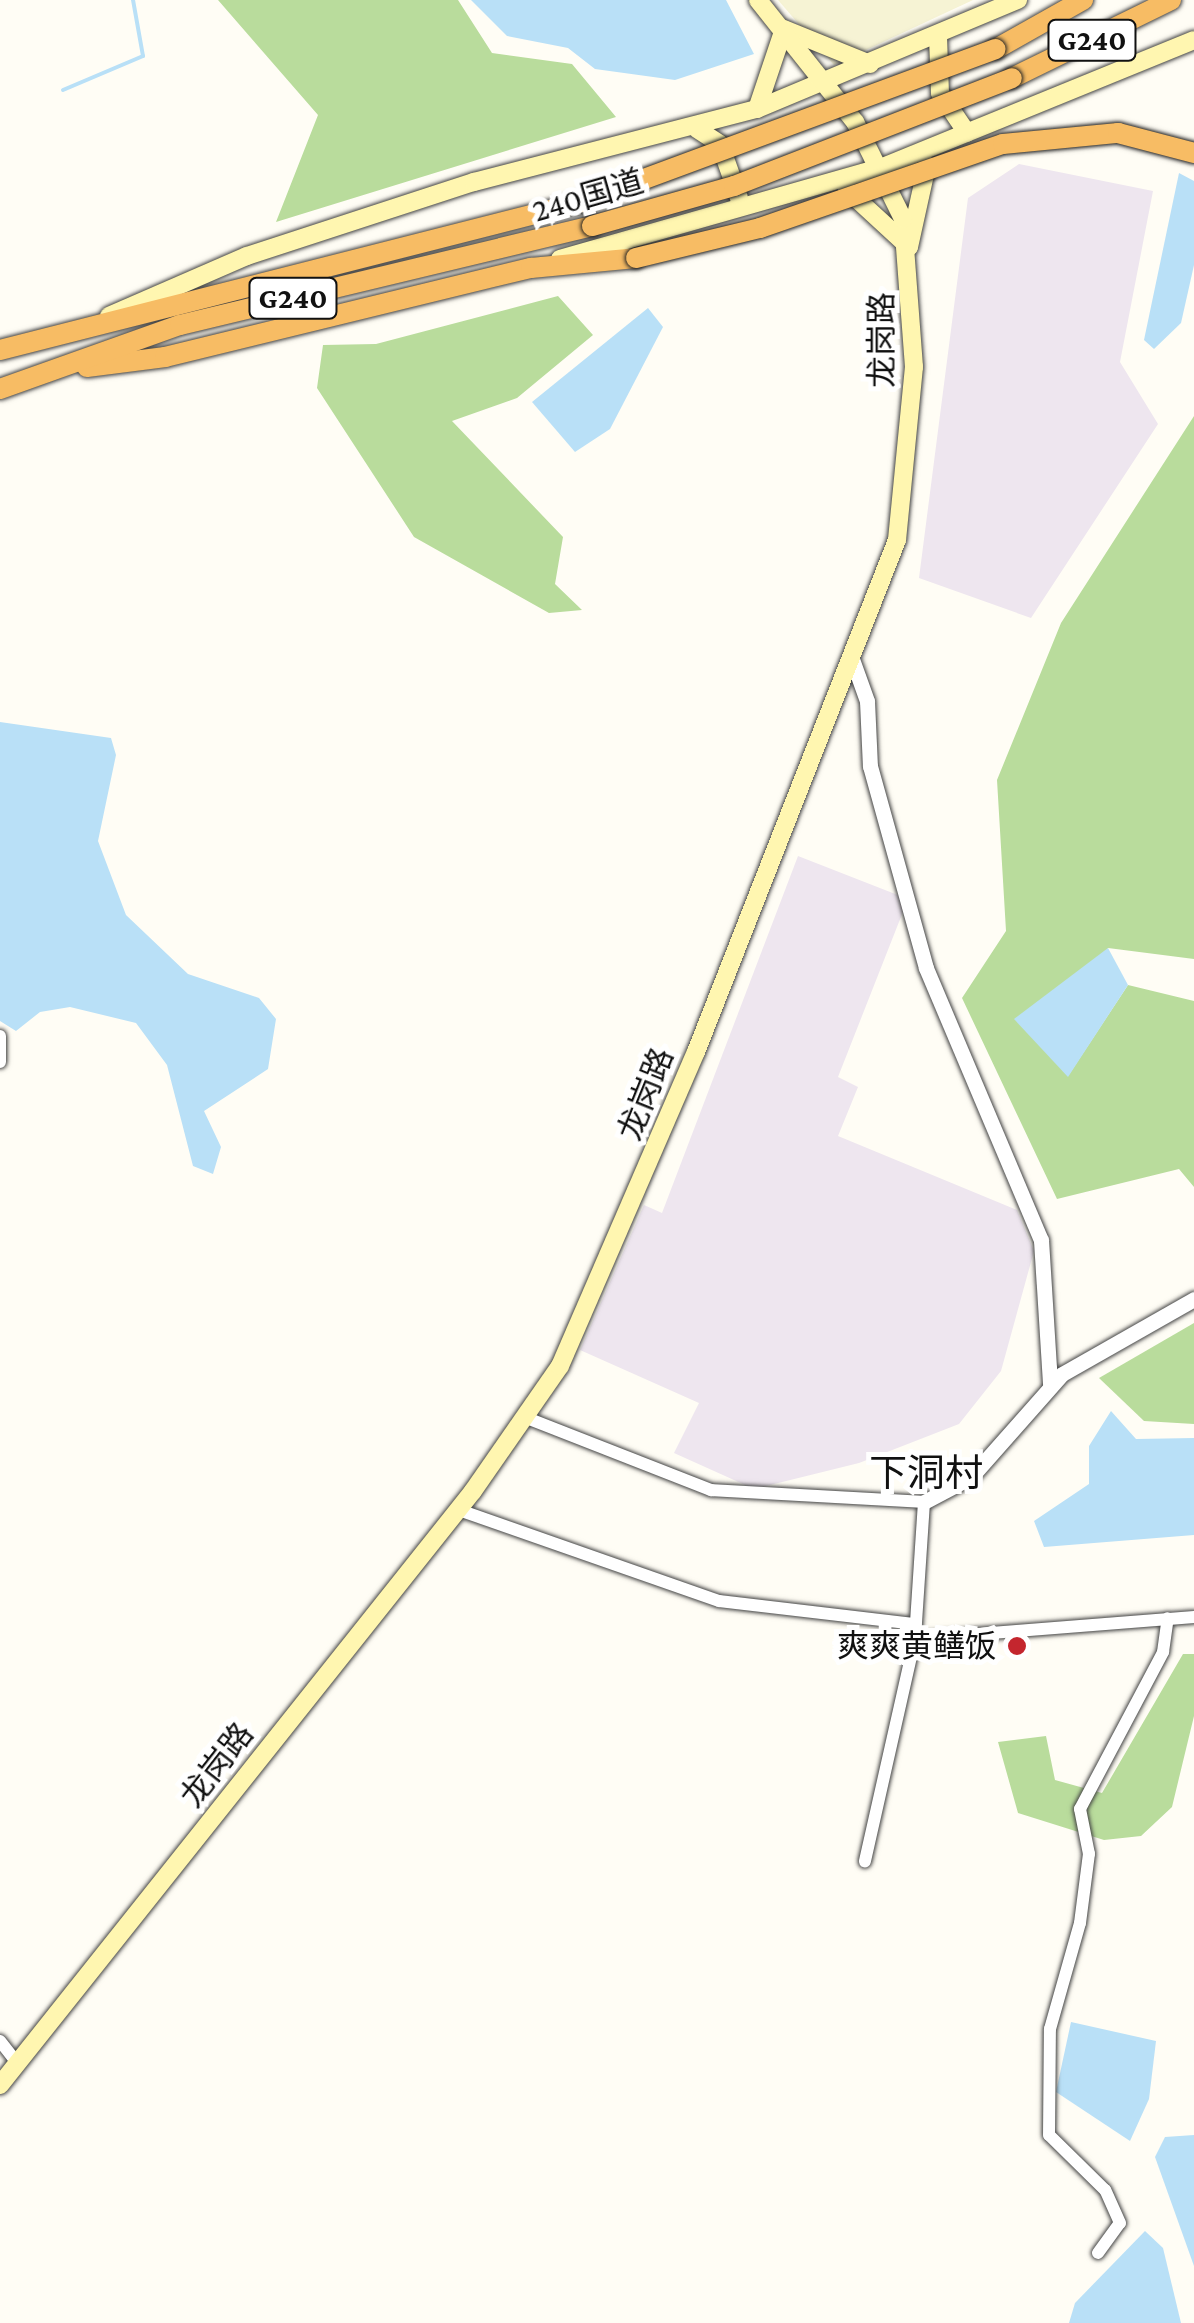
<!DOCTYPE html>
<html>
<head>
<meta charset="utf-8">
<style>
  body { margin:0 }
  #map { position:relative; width:1194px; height:2323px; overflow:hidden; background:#fffdf5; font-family:"Crimson Pro","Noto Sans SC",serif }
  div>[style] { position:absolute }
  .industrial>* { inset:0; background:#eee6ef }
  .farmland>* { inset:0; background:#f6f3d4 }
  .forest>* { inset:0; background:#b9dc9c }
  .water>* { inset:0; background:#b9e0f7 }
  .stream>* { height:4px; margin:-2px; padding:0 2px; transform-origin:2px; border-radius:2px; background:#b9e0f7 }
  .roads { filter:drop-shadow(0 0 2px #444) drop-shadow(0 0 2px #444) }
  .minor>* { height:12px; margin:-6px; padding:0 6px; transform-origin:6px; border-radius:6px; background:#fff }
  .tertiary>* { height:15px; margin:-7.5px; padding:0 7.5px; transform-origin:7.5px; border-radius:7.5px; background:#fff }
  .secondary>* { height:18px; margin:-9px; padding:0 9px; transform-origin:9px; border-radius:9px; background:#fff6b0 }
  .trunk>* { height:20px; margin:-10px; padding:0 10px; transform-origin:10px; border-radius:10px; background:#f7bc64 }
  .bridges { filter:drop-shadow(0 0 2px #222) drop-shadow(0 0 2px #222) }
  .trunk-bridge>* { height:20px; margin:-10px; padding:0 10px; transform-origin:10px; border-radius:10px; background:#f7bc64 }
  .dots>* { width:28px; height:28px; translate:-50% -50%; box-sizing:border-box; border:5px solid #fff; border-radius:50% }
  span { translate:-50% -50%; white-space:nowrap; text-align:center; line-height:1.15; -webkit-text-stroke:10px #fff; paint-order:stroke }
  .shield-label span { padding:2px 8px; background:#fff; border:2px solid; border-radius:8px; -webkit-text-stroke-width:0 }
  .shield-label { font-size:30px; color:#111; font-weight:700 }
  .street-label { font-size:32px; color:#111 }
  .poi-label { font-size:32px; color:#111 }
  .right { translate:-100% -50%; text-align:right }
  .quarter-label { font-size:38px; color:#111 }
</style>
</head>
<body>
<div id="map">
  <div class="industrial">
    <i style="clip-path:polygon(1019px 164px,1153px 191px,1120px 362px,1158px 424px,1031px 618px,919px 578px,968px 198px)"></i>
    <i style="clip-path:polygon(798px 856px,908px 899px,838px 1077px,858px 1087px,838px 1136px,1017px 1210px,1034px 1251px,1001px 1371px,959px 1424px,859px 1463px,754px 1489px,674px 1453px,699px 1403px,580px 1350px,644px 1205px,662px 1213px)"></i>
  </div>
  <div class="farmland">
    <i style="clip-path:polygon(778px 0,973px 0,834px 65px)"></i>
  </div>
  <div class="forest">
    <i style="clip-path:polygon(218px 0,458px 0,492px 53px,572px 64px,616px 117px,276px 222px,318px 115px)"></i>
    <i style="clip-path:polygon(558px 296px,593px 335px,517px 398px,452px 421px,563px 537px,555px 584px,582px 610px,549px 613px,414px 537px,317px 388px,323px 345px,376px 344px)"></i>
    <i style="clip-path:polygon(1194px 416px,1194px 959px,1108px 948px,1068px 1076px,1128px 985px,1194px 1001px,1194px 1187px,1179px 1169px,1057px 1199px,962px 998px,1006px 931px,997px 780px,1061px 623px)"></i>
    <i style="clip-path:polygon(1194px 1323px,1194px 1424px,1144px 1421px,1099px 1378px)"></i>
    <i style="clip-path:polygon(1183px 1654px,1194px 1654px,1194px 1716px,1172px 1807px,1141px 1836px,1104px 1840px,1018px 1813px,998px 1742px,1046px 1736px,1055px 1780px,1102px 1793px)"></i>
  </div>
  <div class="water">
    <i style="clip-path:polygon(471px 0,726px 0,754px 54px,675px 80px,595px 69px,568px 48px,507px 36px)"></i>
    <i style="clip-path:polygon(1179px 173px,1194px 181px,1194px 265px,1181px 323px,1154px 349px,1144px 340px)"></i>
    <i style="clip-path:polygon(648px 308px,663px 327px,610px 429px,575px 452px,532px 402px)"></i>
    <i style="clip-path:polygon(0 722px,111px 738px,116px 755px,98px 841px,126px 915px,188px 974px,259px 998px,276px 1019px,268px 1069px,204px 1111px,221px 1147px,213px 1174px,193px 1166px,167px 1065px,136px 1023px,70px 1007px,40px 1012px,16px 1031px,0 1021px)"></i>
    <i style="clip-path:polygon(1108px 948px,1128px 985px,1068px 1077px,1014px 1019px)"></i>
    <i style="clip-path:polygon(1111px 1411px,1136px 1439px,1194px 1438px,1194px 1535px,1044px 1547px,1034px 1521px,1089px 1484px,1089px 1446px)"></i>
    <i style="clip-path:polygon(1071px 2022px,1156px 2041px,1149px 2099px,1130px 2141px,1056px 2092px)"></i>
    <i style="clip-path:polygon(1194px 2135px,1194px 2266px,1155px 2157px,1165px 2137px)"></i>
    <i style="clip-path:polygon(1145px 2231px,1163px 2248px,1181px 2323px,1069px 2323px,1075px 2303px)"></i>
  </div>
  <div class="stream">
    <i style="left:63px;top:90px;width:87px;rotate:-23deg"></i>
    <i style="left:143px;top:56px;width:57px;rotate:-100.1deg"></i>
  </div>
  <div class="roads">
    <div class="minor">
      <i style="left:0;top:1036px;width:26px;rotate:90deg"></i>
      <i style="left:527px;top:1418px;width:198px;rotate:21.4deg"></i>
      <i style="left:711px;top:1490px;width:213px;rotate:3.2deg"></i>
      <i style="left:924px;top:1502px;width:137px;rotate:93.8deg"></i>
      <i style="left:915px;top:1639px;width:228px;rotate:102.7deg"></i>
      <i style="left:459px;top:1510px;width:275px;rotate:19.3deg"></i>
      <i style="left:719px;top:1601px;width:198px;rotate:6.7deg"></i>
      <i style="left:915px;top:1639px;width:280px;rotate:-4.5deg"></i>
      <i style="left:0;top:2041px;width:28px;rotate:52deg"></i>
      <i style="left:1098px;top:2253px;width:37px;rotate:-54deg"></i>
      <i style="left:1120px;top:2223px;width:36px;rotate:-114deg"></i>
      <i style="left:1105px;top:2190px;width:78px;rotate:-135.5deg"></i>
      <i style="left:1049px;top:2135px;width:106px;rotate:-89.5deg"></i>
      <i style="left:1050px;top:2029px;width:110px;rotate:-74.2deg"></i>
      <i style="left:1080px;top:1923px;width:70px;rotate:-82.6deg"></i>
      <i style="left:1089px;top:1854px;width:46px;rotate:-101.3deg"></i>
      <i style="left:1080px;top:1809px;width:178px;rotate:-62.1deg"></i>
      <i style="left:1163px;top:1652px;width:34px;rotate:-82deg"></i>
    </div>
    <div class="tertiary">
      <i style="left:852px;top:659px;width:45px;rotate:70.3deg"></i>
      <i style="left:867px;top:701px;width:65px;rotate:87.4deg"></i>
      <i style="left:870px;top:766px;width:210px;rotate:74.5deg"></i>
      <i style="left:926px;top:968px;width:295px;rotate:67.1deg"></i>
      <i style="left:1041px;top:1240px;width:145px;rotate:86.4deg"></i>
      <i style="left:924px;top:1502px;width:53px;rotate:-28deg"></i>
      <i style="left:971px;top:1477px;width:137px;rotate:-48.5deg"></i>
      <i style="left:1062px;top:1374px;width:152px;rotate:-29.6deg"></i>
    </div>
    <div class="secondary">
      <i style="left:938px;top:36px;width:57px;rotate:88deg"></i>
      <i style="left:940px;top:93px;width:48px;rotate:56deg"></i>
      <i style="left:757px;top:109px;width:84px;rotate:-71.4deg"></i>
      <i style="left:784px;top:29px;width:93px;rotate:22.1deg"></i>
      <i style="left:697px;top:129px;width:27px;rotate:33deg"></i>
      <i style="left:720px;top:144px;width:57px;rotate:70.6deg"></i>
      <i style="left:847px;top:190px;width:84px;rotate:42.6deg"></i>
      <i style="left:909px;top:247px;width:84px;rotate:-77.6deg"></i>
      <i style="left:560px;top:259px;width:336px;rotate:-15.9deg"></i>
      <i style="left:883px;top:167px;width:336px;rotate:-22.2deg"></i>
      <i style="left:109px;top:316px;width:150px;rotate:-23.5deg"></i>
      <i style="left:247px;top:256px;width:239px;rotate:-18.1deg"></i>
      <i style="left:474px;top:182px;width:292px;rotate:-14.5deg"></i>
      <i style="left:757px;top:109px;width:283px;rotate:-22.7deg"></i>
      <i style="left:0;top:2085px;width:759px;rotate:-51.47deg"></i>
      <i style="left:473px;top:1491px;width:152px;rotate:-55.2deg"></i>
      <i style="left:560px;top:1366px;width:342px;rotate:-66.6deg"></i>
      <i style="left:696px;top:1052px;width:550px;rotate:-68.57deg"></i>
      <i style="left:897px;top:540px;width:174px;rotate:-84.4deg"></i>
      <i style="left:914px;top:367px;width:148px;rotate:-94.3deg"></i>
      <i style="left:903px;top:219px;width:108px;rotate:-116.3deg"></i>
      <i style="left:855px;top:122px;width:156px;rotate:-128.5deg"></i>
    </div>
    <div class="trunk">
      <i style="left:996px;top:49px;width:100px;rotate:-29.4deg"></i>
      <i style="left:1012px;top:78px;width:177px;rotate:-26.1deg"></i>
      <i style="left:0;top:350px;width:601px;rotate:-14.27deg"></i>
      <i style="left:87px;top:367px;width:79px;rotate:-7.3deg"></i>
      <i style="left:165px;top:357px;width:377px;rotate:-13.7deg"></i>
      <i style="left:531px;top:268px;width:105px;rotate:-5.4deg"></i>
      <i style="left:0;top:389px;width:191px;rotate:-19.6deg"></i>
      <i style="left:180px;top:325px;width:424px;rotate:-13.5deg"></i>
    </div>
  </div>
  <div class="bridges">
    <div class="trunk-bridge">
      <i style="left:582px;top:202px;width:441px;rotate:-20.3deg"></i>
      <i style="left:592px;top:226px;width:148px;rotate:-15.7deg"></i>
      <i style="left:734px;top:186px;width:298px;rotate:-21.2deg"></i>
      <i style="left:636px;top:258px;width:128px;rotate:-13.6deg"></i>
      <i style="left:760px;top:228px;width:257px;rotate:-19.1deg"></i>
      <i style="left:1003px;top:144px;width:116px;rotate:-5.5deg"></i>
      <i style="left:1118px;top:133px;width:79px;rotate:14.7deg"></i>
    </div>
  </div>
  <div class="dots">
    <i style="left:1017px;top:1646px;background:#c4262e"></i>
  </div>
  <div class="shield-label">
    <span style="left:1092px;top:40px">G240</span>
    <span style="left:293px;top:298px">G240</span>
  </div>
  <div class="street-label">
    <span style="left:588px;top:196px;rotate:-16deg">240国道</span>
    <span style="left:882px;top:340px;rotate:-90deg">龙岗路</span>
    <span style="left:646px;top:1094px;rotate:-68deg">龙岗路</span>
    <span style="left:217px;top:1765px;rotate:-52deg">龙岗路</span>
  </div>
  <div class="poi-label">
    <span class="right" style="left:997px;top:1646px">爽爽黄鳝饭</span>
  </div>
  <div class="quarter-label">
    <span style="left:926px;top:1474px">下洞村</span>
  </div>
</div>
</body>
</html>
